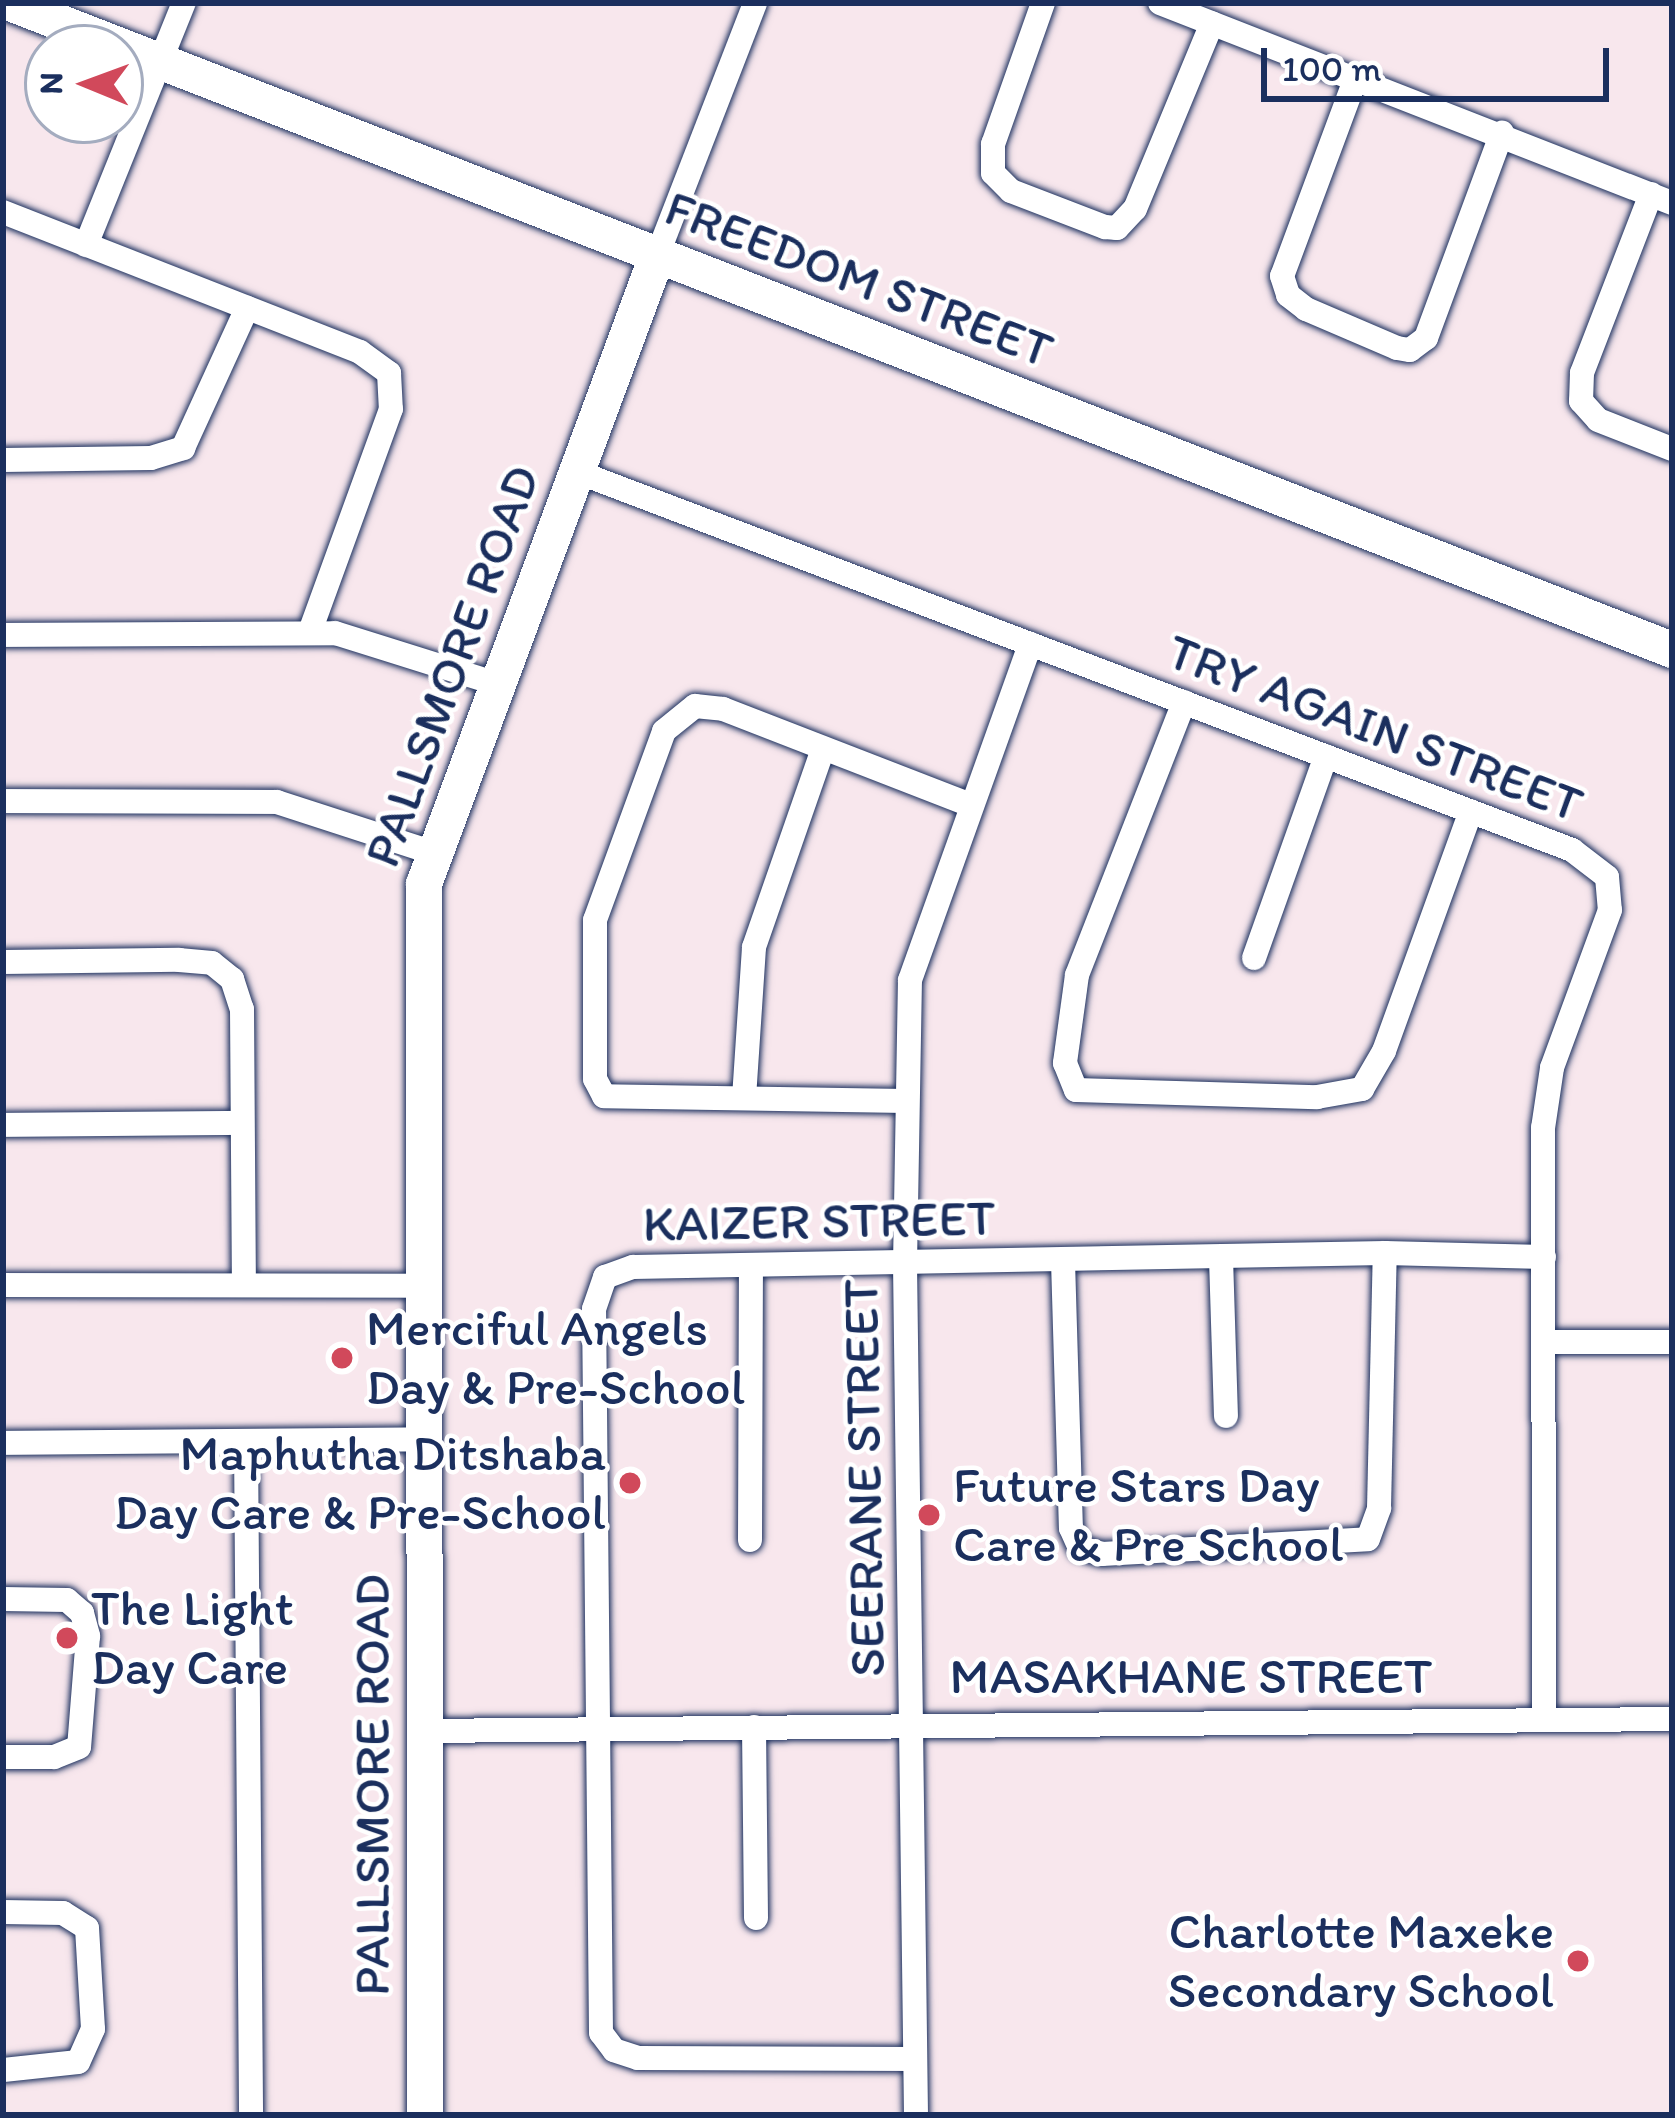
<!DOCTYPE html>
<html>
<head>
<meta charset="utf-8">
<style>
  body { margin:0 }
  #map { position:relative; width:1675px; height:2118px; overflow:hidden; background:#f8e7ed; font-family:Itim,sans-serif }
  div>[style] { position:absolute }
  .roads { filter:drop-shadow(0 0 3px #1b2f5e) drop-shadow(0 0 3px #1b2f5e) }
  .street>* { height:24px; margin:-12px; padding:0 12px; transform-origin:12px; border-radius:12px; background:#fff }
  .secondary>* { height:36px; margin:-18px; padding:0 18px; transform-origin:18px; border-radius:18px; background:#fff }
  .dots>* { width:33px; height:33px; translate:-50% -50%; box-sizing:border-box; border:6px solid #fff; border-radius:50% }
  span { translate:-50% -50%; white-space:nowrap; text-align:center; line-height:1.15; -webkit-text-stroke:9px #fff; paint-order:stroke }
  .street-label { font-size:51px; color:#1b2f5e }
  .poi-label { font-size:51px; color:#1b2f5e }
  .left { translate:0 -50%; text-align:left }
  .right { translate:-100% -50%; text-align:right }
  .frame { position:absolute; inset:0; border:6px solid #1b2f5e; pointer-events:none }
  .north { position:absolute; left:24px; top:24px; width:120px; height:120px; box-sizing:border-box; background:#fff; border:3px solid #a4acbf; border-radius:50%; rotate:271deg; font-size:33px; font-weight:700; line-height:48px; text-align:center; color:#1b2f5e }
  .north::after { content:''; display:block; margin:auto; width:42px; height:54px; background:#d1495b; clip-path:polygon(50% 0,100% 100%,50% 72%,0 100%) }
  .scale { position:absolute; left:1261px; top:48px; width:348px; height:54px; box-sizing:border-box; border:6px solid #1b2f5e; border-top:0; padding-left:15px; font-size:36px; line-height:42px; white-space:nowrap; color:#1b2f5e; -webkit-text-stroke:9px #fff; paint-order:stroke }
</style>
</head>
<body>
<div id="map">
  <div class="roads">
    <div class="street">
      <i style="left:1043px;top:3px;width:150px;rotate:109.5deg"></i>
      <i style="left:993px;top:144px;width:29px;rotate:90deg"></i>
      <i style="left:993px;top:173px;width:25px;rotate:45deg"></i>
      <i style="left:1011px;top:191px;width:101px;rotate:21deg"></i>
      <i style="left:1105px;top:227px;width:12px;rotate:5deg"></i>
      <i style="left:1117px;top:228px;width:26px;rotate:-47deg"></i>
      <i style="left:1135px;top:209px;width:201px;rotate:-67.5deg"></i>
      <i style="left:1160px;top:3px;width:550px;rotate:21.34deg"></i>
      <i style="left:1355px;top:80px;width:209px;rotate:110.4deg"></i>
      <i style="left:1282px;top:276px;width:20px;rotate:72deg"></i>
      <i style="left:1288px;top:295px;width:23px;rotate:38deg"></i>
      <i style="left:1306px;top:309px;width:99px;rotate:23.2deg"></i>
      <i style="left:1397px;top:348px;width:13px;rotate:9deg"></i>
      <i style="left:1410px;top:350px;width:20px;rotate:-37deg"></i>
      <i style="left:1426px;top:338px;width:219px;rotate:-69.7deg"></i>
      <i style="left:1651px;top:194px;width:192px;rotate:111.1deg"></i>
      <i style="left:1582px;top:373px;width:28px;rotate:92deg"></i>
      <i style="left:1581px;top:401px;width:25px;rotate:48deg"></i>
      <i style="left:1598px;top:420px;width:79px;rotate:21.4deg"></i>
      <i style="left:3px;top:212px;width:383px;rotate:21.4deg"></i>
      <i style="left:360px;top:352px;width:36px;rotate:36deg"></i>
      <i style="left:389px;top:373px;width:36px;rotate:87deg"></i>
      <i style="left:391px;top:409px;width:236px;rotate:110deg"></i>
      <i style="left:86px;top:245px;width:261px;rotate:-68deg"></i>
      <i style="left:657px;top:256px;width:271px;rotate:-68.8deg"></i>
      <i style="left:3px;top:460px;width:148px;rotate:-0.8deg"></i>
      <i style="left:151px;top:458px;width:34px;rotate:-17deg"></i>
      <i style="left:183px;top:448px;width:154px;rotate:-65.4deg"></i>
      <i style="left:575px;top:471px;width:1067px;rotate:20.81deg"></i>
      <i style="left:1572px;top:850px;width:44px;rotate:37.6deg"></i>
      <i style="left:1607px;top:877px;width:33px;rotate:85deg"></i>
      <i style="left:1610px;top:910px;width:168px;rotate:110.2deg"></i>
      <i style="left:1552px;top:1068px;width:61px;rotate:98.5deg"></i>
      <i style="left:1543px;top:1128px;width:592px;rotate:89.9deg"></i>
      <i style="left:3px;top:635px;width:332px;rotate:-0.3deg"></i>
      <i style="left:335px;top:633px;width:168px;rotate:17.4deg"></i>
      <i style="left:1184px;top:702px;width:293px;rotate:111.4deg"></i>
      <i style="left:1077px;top:975px;width:89px;rotate:97.8deg"></i>
      <i style="left:1065px;top:1063px;width:29px;rotate:68deg"></i>
      <i style="left:1076px;top:1090px;width:241px;rotate:1.7deg"></i>
      <i style="left:1317px;top:1097px;width:46px;rotate:-10.1deg"></i>
      <i style="left:1362px;top:1089px;width:44px;rotate:-59.9deg"></i>
      <i style="left:1384px;top:1051px;width:255px;rotate:-70.1deg"></i>
      <i style="left:3px;top:801px;width:274px;rotate:0.2deg"></i>
      <i style="left:277px;top:802px;width:162px;rotate:18deg"></i>
      <i style="left:1254px;top:958px;width:214px;rotate:-70.4deg"></i>
      <i style="left:3px;top:962px;width:176px;rotate:-0.7deg"></i>
      <i style="left:179px;top:960px;width:33px;rotate:5deg"></i>
      <i style="left:212px;top:963px;width:26px;rotate:39deg"></i>
      <i style="left:232px;top:979px;width:32px;rotate:72deg"></i>
      <i style="left:242px;top:1009px;width:274px;rotate:89.6deg"></i>
      <i style="left:744px;top:1098px;width:151px;rotate:-86.2deg"></i>
      <i style="left:754px;top:947px;width:210px;rotate:-70.8deg"></i>
      <i style="left:906px;top:1101px;width:302px;rotate:-179.1deg"></i>
      <i style="left:604px;top:1096px;width:19px;rotate:-118deg"></i>
      <i style="left:595px;top:1079px;width:159px;rotate:-90deg"></i>
      <i style="left:595px;top:920px;width:201px;rotate:-69.9deg"></i>
      <i style="left:664px;top:731px;width:40px;rotate:-39deg"></i>
      <i style="left:695px;top:706px;width:28px;rotate:6deg"></i>
      <i style="left:723px;top:709px;width:266px;rotate:21.2deg"></i>
      <i style="left:3px;top:1125px;width:239px;rotate:-0.5deg"></i>
      <i style="left:1221px;top:1258px;width:158px;rotate:88.2deg"></i>
      <i style="left:1063px;top:1261px;width:267px;rotate:88.3deg"></i>
      <i style="left:1071px;top:1528px;width:22px;rotate:66deg"></i>
      <i style="left:1080px;top:1548px;width:23px;rotate:15deg"></i>
      <i style="left:1102px;top:1554px;width:266px;rotate:-3.2deg"></i>
      <i style="left:1368px;top:1539px;width:33px;rotate:-70deg"></i>
      <i style="left:1379px;top:1508px;width:255px;rotate:-88.7deg"></i>
      <i style="left:3px;top:1285px;width:417px;rotate:0.1deg"></i>
      <i style="left:1544px;top:1342px;width:128px"></i>
      <i style="left:246px;top:1441px;width:674px;rotate:89.57deg"></i>
      <i style="left:3px;top:1443px;width:418px;rotate:-0.5deg"></i>
      <i style="left:750px;top:1540px;width:274px;rotate:-89.8deg"></i>
      <i style="left:3px;top:1599px;width:64px;rotate:0.9deg"></i>
      <i style="left:67px;top:1600px;width:20px;rotate:41deg"></i>
      <i style="left:82px;top:1613px;width:24px;rotate:75deg"></i>
      <i style="left:88px;top:1636px;width:111px;rotate:94.6deg"></i>
      <i style="left:79px;top:1747px;width:27px;rotate:158deg"></i>
      <i style="left:54px;top:1757px;width:51px;rotate:180deg"></i>
      <i style="left:754px;top:1727px;width:191px;rotate:89.4deg"></i>
      <i style="left:423px;top:1731px;width:1249px;rotate:-0.55deg"></i>
      <i style="left:3px;top:1912px;width:60px;rotate:1deg"></i>
      <i style="left:63px;top:1913px;width:28px;rotate:32deg"></i>
      <i style="left:87px;top:1928px;width:101px;rotate:86.6deg"></i>
      <i style="left:93px;top:2029px;width:36px;rotate:114deg"></i>
      <i style="left:78px;top:2062px;width:75px;rotate:173.9deg"></i>
      <i style="left:915px;top:2059px;width:277px;rotate:-179.8deg"></i>
      <i style="left:638px;top:2058px;width:25px;rotate:-162deg"></i>
      <i style="left:614px;top:2050px;width:21px;rotate:-127deg"></i>
      <i style="left:601px;top:2033px;width:724px;rotate:-90.55deg"></i>
      <i style="left:594px;top:1309px;width:34px;rotate:-71deg"></i>
      <i style="left:605px;top:1277px;width:30px;rotate:-20deg"></i>
      <i style="left:633px;top:1267px;width:752px;rotate:-1.07deg"></i>
      <i style="left:1385px;top:1253px;width:159px;rotate:1.4deg"></i>
      <i style="left:916px;top:2115px;width:850px;rotate:-90.74deg"></i>
      <i style="left:905px;top:1265px;width:285px;rotate:-89deg"></i>
      <i style="left:910px;top:980px;width:357px;rotate:-70.3deg"></i>
    </div>
    <div class="secondary">
      <i style="left:10px;top:3px;width:1783px;rotate:21.27deg"></i>
      <i style="left:425px;top:2115px;width:1231px;rotate:-90.05deg"></i>
      <i style="left:424px;top:884px;width:670px;rotate:-69.64deg"></i>
    </div>
  </div>
  <div class="dots">
    <i style="left:342px;top:1358px;background:#d1495b"></i>
    <i style="left:630px;top:1483px;background:#d1495b"></i>
    <i style="left:929px;top:1515px;background:#d1495b"></i>
    <i style="left:67px;top:1638px;background:#d1495b"></i>
    <i style="left:1578px;top:1961px;background:#d1495b"></i>
  </div>
  <div class="street-label">
    <span style="left:859px;top:279px;rotate:21deg">FREEDOM STREET</span>
    <span style="left:452px;top:666px;rotate:-70deg">PALLSMORE ROAD</span>
    <span style="left:1375px;top:728px;rotate:21deg">TRY AGAIN STREET</span>
    <span style="left:819px;top:1221px;rotate:-1deg">KAIZER STREET</span>
    <span style="left:864px;top:1478px;rotate:-91deg">SEERANE STREET</span>
    <span style="left:1191px;top:1676px">MASAKHANE STREET</span>
    <span style="left:372px;top:1785px;rotate:-90deg">PALLSMORE ROAD</span>
  </div>
  <div class="poi-label">
    <span class="left" style="left:366px;top:1358px">Merciful Angels<br>Day &amp; Pre-School</span>
    <span class="right" style="left:606px;top:1483px">Maphutha Ditshaba<br>Day Care &amp; Pre-School</span>
    <span class="left" style="left:953px;top:1515px">Future Stars Day<br>Care &amp; Pre School</span>
    <span class="left" style="left:91px;top:1638px">The Light<br>Day Care</span>
    <span class="right" style="left:1554px;top:1961px">Charlotte Maxeke<br>Secondary School</span>
  </div>
  <div class="frame"></div>
  <div class="north">N</div>
  <div class="scale">100 m</div>
</div>
</body>
</html>
